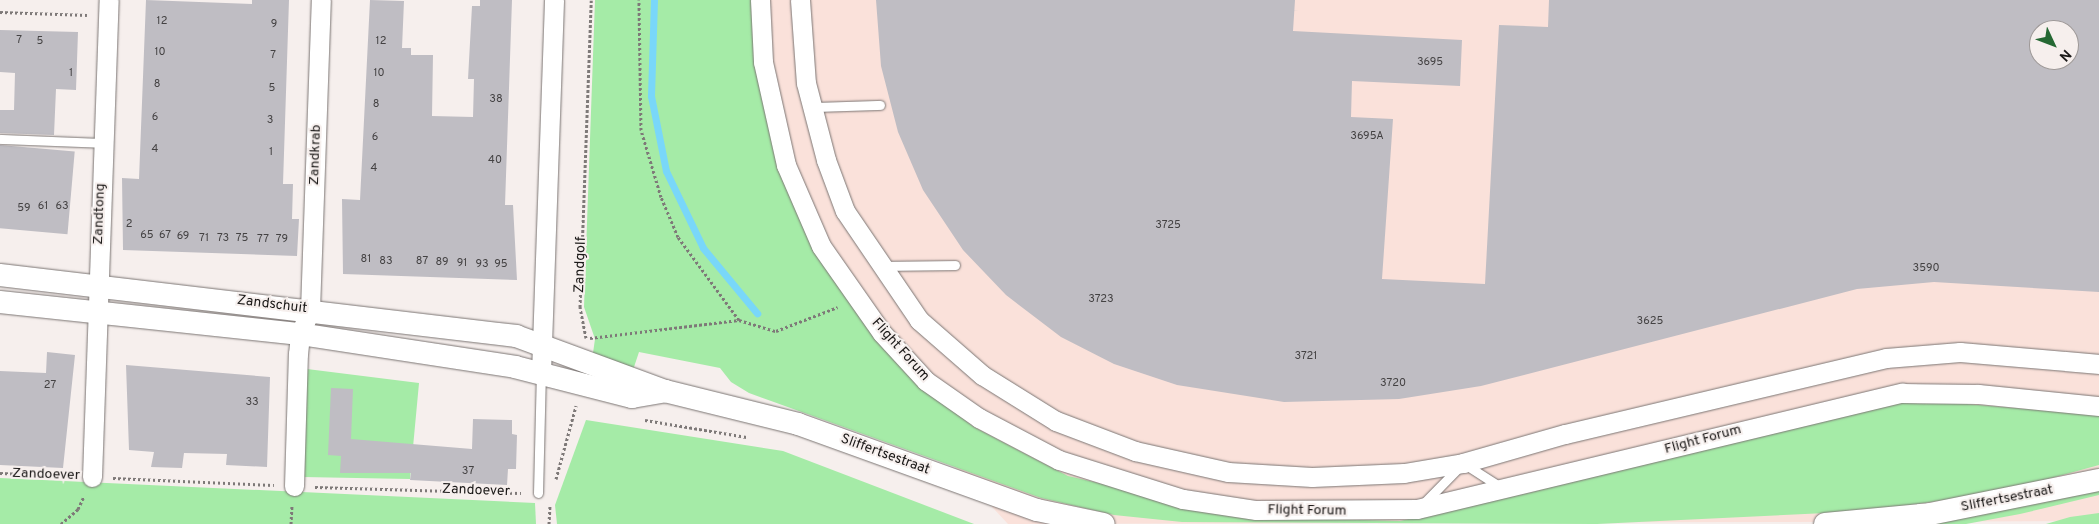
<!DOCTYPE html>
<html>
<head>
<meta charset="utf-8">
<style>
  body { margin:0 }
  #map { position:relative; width:2099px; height:524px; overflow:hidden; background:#f6efed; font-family:Overpass,sans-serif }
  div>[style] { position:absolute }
  .industrial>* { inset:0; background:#fae1da }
  .green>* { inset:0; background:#a5eba7 }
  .stream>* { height:7px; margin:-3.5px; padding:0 3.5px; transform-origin:3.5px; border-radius:3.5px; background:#79d7f9 }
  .building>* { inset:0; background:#bfbdc3; transform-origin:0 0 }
  .path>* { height:3px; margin-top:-1.5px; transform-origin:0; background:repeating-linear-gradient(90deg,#7e7978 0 2.5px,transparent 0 5px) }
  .roads { filter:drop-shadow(0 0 1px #7b7573) drop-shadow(0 0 1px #7b7573) }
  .service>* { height:9px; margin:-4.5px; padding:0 4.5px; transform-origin:4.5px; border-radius:4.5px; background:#fff }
  .minor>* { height:19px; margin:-9.5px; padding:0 9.5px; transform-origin:9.5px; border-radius:9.5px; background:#fff }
  .tertiary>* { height:22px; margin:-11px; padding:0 11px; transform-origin:11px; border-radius:11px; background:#fff }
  span { translate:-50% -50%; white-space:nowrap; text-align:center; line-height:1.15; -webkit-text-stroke:4px #f6efed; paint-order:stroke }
  .number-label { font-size:11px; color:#444243 }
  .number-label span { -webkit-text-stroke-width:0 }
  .street-label { font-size:14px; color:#1b1918 }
  .north { position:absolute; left:2029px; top:20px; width:50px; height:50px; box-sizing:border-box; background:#f6efed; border:1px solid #9e9998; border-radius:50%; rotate:133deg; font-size:14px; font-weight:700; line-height:20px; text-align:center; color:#1b1918 }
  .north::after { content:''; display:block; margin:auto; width:18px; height:22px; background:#256833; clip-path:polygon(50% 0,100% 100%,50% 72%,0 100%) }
</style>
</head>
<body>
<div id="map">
  <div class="industrial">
    <i style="clip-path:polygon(evenodd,735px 0,2099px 0,2099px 521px,1008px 524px,952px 464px,863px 353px,735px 0,2039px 30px,2069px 30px,2069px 60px,2039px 60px,2039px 30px)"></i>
  </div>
  <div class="green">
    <i style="clip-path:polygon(595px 0,753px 0,780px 170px,921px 386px,974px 427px,1068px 476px,1248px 517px,1400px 521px,1532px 492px,1842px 410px,1918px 400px,2099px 415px,2099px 465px,2001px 492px,1869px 511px,1597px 524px,1182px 522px,1114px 515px,1041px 498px,749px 393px,731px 382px,720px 368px,639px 352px,633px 370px,593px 353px,595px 339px,584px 307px)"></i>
    <i style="clip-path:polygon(307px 369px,419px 383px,410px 479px,303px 477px)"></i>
    <i style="clip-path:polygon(586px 420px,783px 451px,974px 524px,557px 524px,555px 505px)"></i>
    <i style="clip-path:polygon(0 478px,535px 503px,536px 524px,0 524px)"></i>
    <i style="clip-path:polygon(2099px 489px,2099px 495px,2020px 514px,1966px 524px,1933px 524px)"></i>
    <i style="clip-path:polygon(2099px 513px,2099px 524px,2046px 524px,2070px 517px)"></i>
  </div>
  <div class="stream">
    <i style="left:654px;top:0;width:96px;rotate:91.8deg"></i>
    <i style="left:651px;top:96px;width:76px;rotate:78.7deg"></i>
    <i style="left:666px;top:171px;width:85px;rotate:64.3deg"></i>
    <i style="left:703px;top:248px;width:85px;rotate:50.3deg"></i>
  </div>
  <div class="building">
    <i style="clip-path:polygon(146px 0,252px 4px,252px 0,289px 0,283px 184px,293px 184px,292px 219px,299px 219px,297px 256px,123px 250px,122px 178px,139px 179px)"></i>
    <i style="clip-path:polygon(370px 0,404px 1px,402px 48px,411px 48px,411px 55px,433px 55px,432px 116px,473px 117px,474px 79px,468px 79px,472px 6px,480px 6px,480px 0,512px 0,505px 205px,513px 205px,517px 280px,343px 274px,342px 199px,360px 200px)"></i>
    <i style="clip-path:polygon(evenodd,876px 0,1295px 0,1293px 31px,1462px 40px,1460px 86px,1352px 81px,1351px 117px,1393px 119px,1382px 279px,1485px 284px,1499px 25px,1548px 27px,1549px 0,2099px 0,2099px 292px,1934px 282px,1857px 289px,1481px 386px,1399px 399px,1284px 402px,1177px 385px,1114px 364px,1061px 337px,1006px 295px,963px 250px,923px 190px,898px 132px,881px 66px,876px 0,2039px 30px,2069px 30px,2069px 60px,2039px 60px,2039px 30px)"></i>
    <i style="clip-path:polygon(0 30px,78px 32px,76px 90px,56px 89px,54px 135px,0 133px,0 110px,14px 110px,15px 73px,0 72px)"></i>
    <i style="left:0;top:145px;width:75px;height:83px;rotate:5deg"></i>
    <i style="clip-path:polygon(47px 352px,75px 355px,63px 468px,0 465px,0 371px,46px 373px)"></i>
    <i style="clip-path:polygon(126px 365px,270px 377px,267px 467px,226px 465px,227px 454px,184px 453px,182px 468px,151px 467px,154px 452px,129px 450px)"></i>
    <i style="clip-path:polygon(331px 388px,353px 389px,351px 439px,472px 449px,473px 419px,512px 420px,512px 434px,517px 435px,516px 469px,508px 469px,507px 485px,410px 480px,411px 473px,340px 473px,341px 456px,328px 455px)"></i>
  </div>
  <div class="path">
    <i style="left:0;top:12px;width:87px;rotate:2deg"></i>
    <i style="left:739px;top:320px;width:39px;rotate:17deg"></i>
    <i style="left:776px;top:331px;width:66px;rotate:-21.2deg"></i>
    <i style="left:586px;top:338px;width:32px;rotate:-101deg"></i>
    <i style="left:580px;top:307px;width:307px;rotate:-87.9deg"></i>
    <i style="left:590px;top:338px;width:150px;rotate:-6.9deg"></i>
    <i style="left:739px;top:320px;width:103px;rotate:-126.3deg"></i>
    <i style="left:678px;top:237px;width:43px;rotate:-113deg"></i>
    <i style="left:661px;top:197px;width:70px;rotate:-106.6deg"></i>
    <i style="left:641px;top:130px;width:130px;rotate:-90.9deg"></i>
    <i style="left:645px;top:420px;width:103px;rotate:9.5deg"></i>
    <i style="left:0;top:473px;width:72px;rotate:2.4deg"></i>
    <i style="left:113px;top:478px;width:161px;rotate:2.5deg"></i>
    <i style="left:556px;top:479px;width:76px;rotate:-74.7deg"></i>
    <i style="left:315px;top:487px;width:206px;rotate:1.7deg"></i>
    <i style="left:61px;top:524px;width:23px;rotate:-41deg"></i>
    <i style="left:78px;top:509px;width:14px;rotate:-65deg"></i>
    <i style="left:291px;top:524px;width:18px;rotate:-87deg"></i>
    <i style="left:549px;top:524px;width:19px;rotate:-87deg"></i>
  </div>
  <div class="roads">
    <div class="service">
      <i style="left:812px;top:107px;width:68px;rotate:-1.7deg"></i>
      <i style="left:0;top:139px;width:103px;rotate:2.2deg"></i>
      <i style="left:884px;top:266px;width:71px;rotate:-0.8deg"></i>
      <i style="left:538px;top:493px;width:120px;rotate:-88.6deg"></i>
      <i style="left:1422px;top:505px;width:59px;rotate:-45.7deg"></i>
      <i style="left:1463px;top:463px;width:46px;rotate:32.7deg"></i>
    </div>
    <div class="minor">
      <i style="left:760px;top:0;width:62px;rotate:87.2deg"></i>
      <i style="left:763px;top:62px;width:106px;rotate:77.4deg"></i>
      <i style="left:786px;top:165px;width:88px;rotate:66.6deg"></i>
      <i style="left:821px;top:246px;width:106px;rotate:55deg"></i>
      <i style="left:882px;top:333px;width:65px;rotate:47.5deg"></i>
      <i style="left:926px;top:381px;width:65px;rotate:34.9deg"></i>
      <i style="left:979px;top:418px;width:90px;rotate:27.7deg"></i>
      <i style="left:1059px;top:460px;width:130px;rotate:17.5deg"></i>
      <i style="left:1183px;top:499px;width:74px;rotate:8.6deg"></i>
      <i style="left:1256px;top:510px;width:161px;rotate:-0.4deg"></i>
      <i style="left:1417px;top:509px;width:499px;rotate:-13.5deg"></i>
      <i style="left:1902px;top:393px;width:76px;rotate:0.8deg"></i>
      <i style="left:1978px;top:394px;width:122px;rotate:5.7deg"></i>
      <i style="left:800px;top:0;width:83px;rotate:85.9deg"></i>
      <i style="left:806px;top:83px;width:80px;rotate:75.4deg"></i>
      <i style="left:826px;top:160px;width:54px;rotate:69.6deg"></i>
      <i style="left:845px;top:211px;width:132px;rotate:55.8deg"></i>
      <i style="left:919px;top:320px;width:84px;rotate:41.1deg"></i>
      <i style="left:982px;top:375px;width:87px;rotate:31.9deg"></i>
      <i style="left:1056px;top:421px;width:85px;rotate:20.8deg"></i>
      <i style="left:1135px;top:451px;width:95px;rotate:12.7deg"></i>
      <i style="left:1228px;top:472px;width:84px;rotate:3.4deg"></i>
      <i style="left:1312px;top:477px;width:92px;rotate:-2.5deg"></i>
      <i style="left:1404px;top:473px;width:60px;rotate:-9.6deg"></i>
      <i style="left:1463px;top:463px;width:106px;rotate:-15.9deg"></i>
      <i style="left:1565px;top:434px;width:330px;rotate:-13.3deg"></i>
      <i style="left:1886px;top:358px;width:74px;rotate:-4.6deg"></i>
      <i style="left:1960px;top:352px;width:140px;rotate:4.9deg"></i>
      <i style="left:541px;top:373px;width:373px;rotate:-88deg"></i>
      <i style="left:92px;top:477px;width:477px;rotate:-88deg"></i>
      <i style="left:294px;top:486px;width:132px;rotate:-88.3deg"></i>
      <i style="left:298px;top:354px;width:20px;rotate:-84deg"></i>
      <i style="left:300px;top:334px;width:26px;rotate:-67deg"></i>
      <i style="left:310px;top:310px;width:310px;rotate:-88deg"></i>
    </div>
    <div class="tertiary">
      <i style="left:0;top:275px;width:520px;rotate:6.74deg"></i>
      <i style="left:516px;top:336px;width:159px;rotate:20.3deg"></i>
      <i style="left:665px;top:391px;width:137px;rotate:13.9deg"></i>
      <i style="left:798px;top:424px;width:254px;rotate:19.8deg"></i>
      <i style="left:1037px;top:510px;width:68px;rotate:11.8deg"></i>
      <i style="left:0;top:302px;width:302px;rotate:6.1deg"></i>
      <i style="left:300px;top:334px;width:218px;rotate:8.7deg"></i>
      <i style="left:515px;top:367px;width:121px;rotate:14.4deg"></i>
      <i style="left:632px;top:397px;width:34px;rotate:-10deg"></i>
      <i style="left:1825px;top:524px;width:105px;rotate:-5.4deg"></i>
      <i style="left:1930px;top:514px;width:172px;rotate:-11.4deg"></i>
    </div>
  </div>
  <div class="number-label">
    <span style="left:162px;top:21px">12</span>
    <span style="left:274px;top:24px">9</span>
    <span style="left:19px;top:40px">7</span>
    <span style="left:40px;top:41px">5</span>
    <span style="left:381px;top:41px">12</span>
    <span style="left:160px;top:52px">10</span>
    <span style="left:273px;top:55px">7</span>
    <span style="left:1430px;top:62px">3695</span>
    <span style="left:71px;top:73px">1</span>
    <span style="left:379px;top:73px">10</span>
    <span style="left:157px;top:84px">8</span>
    <span style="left:272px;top:88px">5</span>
    <span style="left:496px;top:99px">38</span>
    <span style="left:376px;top:104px">8</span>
    <span style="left:155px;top:117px">6</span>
    <span style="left:270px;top:120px">3</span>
    <span style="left:1367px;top:136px">3695A</span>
    <span style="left:375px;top:137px">6</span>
    <span style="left:155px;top:149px">4</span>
    <span style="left:271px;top:152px">1</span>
    <span style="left:495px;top:160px">40</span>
    <span style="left:374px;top:168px">4</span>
    <span style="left:43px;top:206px">61</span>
    <span style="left:62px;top:206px">63</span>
    <span style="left:24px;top:208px">59</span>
    <span style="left:129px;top:224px">2</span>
    <span style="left:1168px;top:225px">3725</span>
    <span style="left:147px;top:235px">65</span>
    <span style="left:165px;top:235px">67</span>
    <span style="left:183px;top:236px">69</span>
    <span style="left:204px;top:238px">71</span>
    <span style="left:223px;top:238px">73</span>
    <span style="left:242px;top:238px">75</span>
    <span style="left:263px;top:239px">77</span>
    <span style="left:282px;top:239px">79</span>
    <span style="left:366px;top:259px">81</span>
    <span style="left:386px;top:261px">83</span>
    <span style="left:422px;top:261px">87</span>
    <span style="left:442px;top:262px">89</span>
    <span style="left:462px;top:263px">91</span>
    <span style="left:482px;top:264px">93</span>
    <span style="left:501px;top:264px">95</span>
    <span style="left:1926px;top:268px">3590</span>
    <span style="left:1101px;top:299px">3723</span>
    <span style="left:1650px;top:321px">3625</span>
    <span style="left:1306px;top:356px">3721</span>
    <span style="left:1393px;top:383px">3720</span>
    <span style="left:50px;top:385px">27</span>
    <span style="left:252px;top:402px">33</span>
    <span style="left:468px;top:471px">37</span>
  </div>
  <div class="street-label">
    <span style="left:316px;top:155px;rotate:-88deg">Zandkrab</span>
    <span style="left:100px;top:214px;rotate:-88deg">Zandtong</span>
    <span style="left:581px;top:265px;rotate:-88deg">Zandgolf</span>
    <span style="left:272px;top:305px;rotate:7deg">Zandschuit</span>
    <span style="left:900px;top:350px;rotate:48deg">Flight Forum</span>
    <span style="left:1703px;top:440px;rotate:-15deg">Flight Forum</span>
    <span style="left:885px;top:455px;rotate:20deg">Sliffertsestraat</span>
    <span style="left:46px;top:475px;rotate:2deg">Zandoever</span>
    <span style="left:476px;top:491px;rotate:2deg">Zandoever</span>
    <span style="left:2007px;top:499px;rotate:-11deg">Sliffertsestraat</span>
    <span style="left:1307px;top:511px;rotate:1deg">Flight Forum</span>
  </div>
  <div class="north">N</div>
</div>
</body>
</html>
